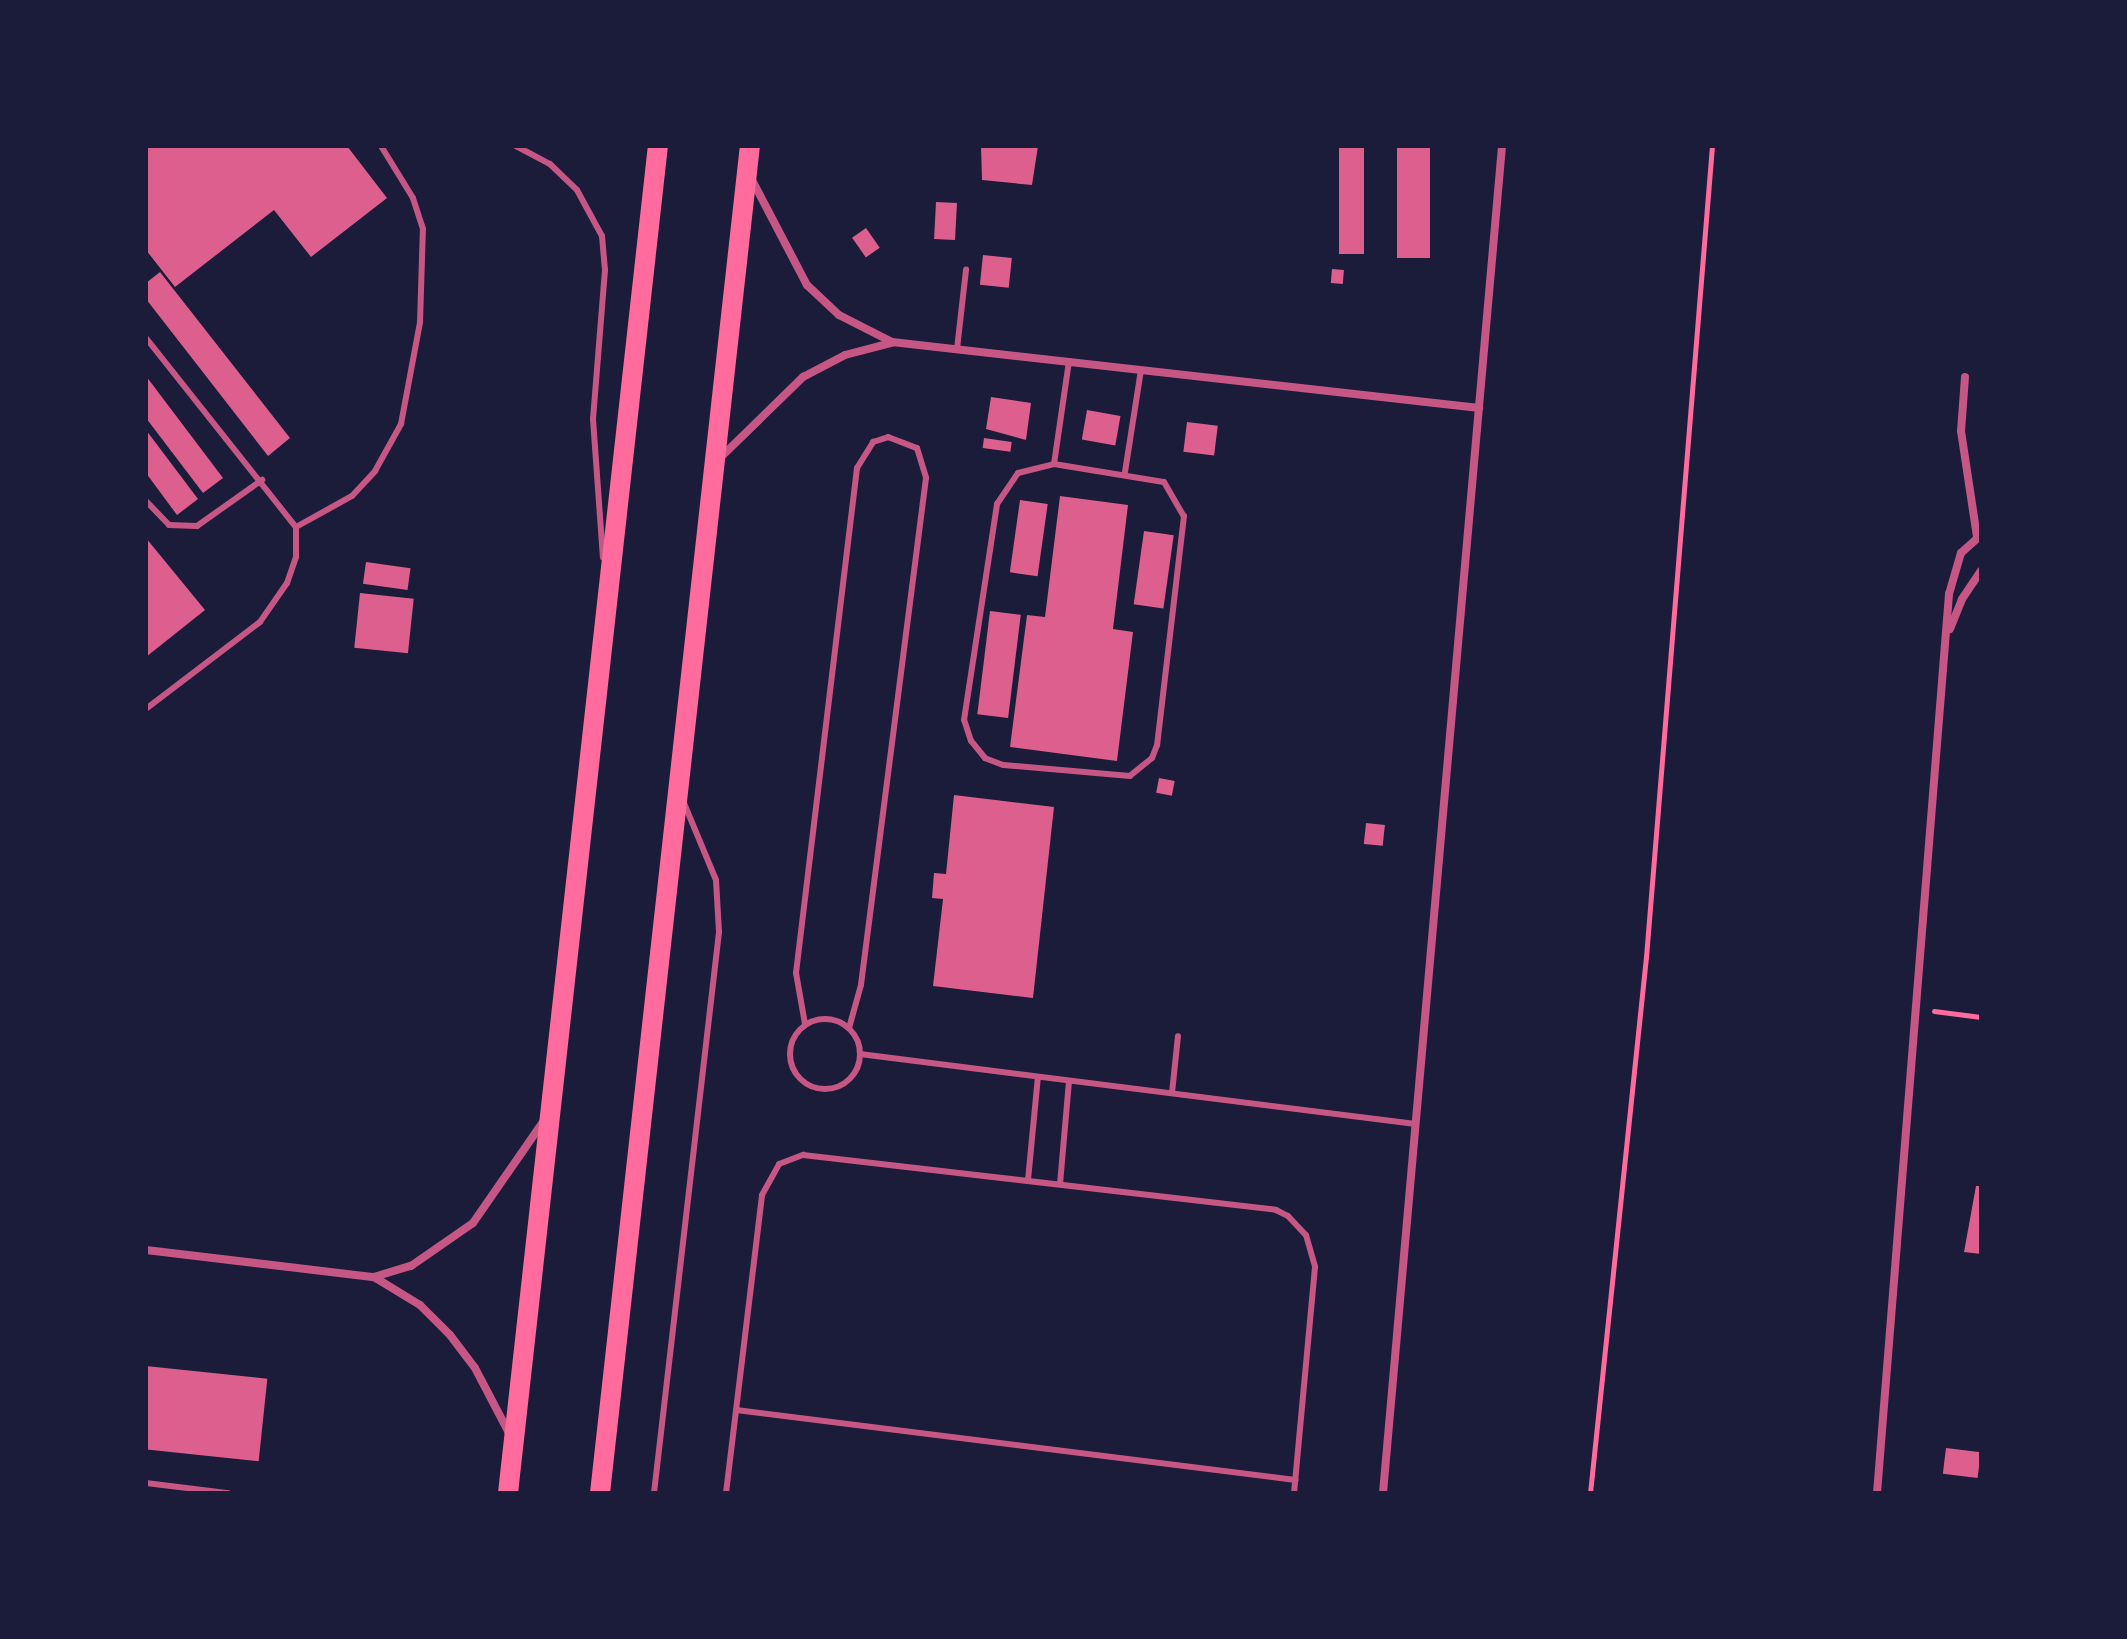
<!DOCTYPE html>
<html>
<head>
<meta charset="utf-8">
<style>
  body { margin:0 }
  #map { position:relative; width:2127px; height:1639px; overflow:hidden; background:#1b1b3a; font-family:"Public Sans",sans-serif }
  div>[style] { position:absolute }
  .building>* { inset:0; background:#dd5f8e; transform-origin:0 0 }
  .path>* { height:5px; margin:-2.5px; padding:0 2.5px; transform-origin:2.5px; border-radius:2.5px; background:#ff6b9d }
  .service>* { height:6px; margin:-3px; padding:0 3px; transform-origin:3px; border-radius:3px; background:#c65784 }
  .service>.ring { margin:-3px; padding:0; box-sizing:content-box; background:none; border:6px solid #c65784; border-radius:50% }
  .minor>* { height:8px; margin:-4px; padding:0 4px; transform-origin:4px; border-radius:4px; background:#c65784 }
  .primary>* { height:20px; margin:-10px; padding:0 10px; transform-origin:10px; border-radius:10px; background:#ff6b9d }
  span { translate:-50% -50%; white-space:nowrap; text-align:center; line-height:1.15; -webkit-text-stroke:7px #1b1b3a; paint-order:stroke }
  .frame { position:absolute; inset:0; border:148px solid #1b1b3a; pointer-events:none }
</style>
</head>
<body>
<div id="map">
  <div class="building">
    <i style="clip-path:polygon(146px 146px,347px 146px,387px 198px,311px 257px,274px 210px,175px 287px,146px 250px)"></i>
    <i style="clip-path:polygon(981px 146px,1038px 146px,1032px 185px,982px 180px)"></i>
    <i style="left:1339px;top:146px;width:25px;height:108px"></i>
    <i style="left:1397px;top:146px;width:33px;height:112px"></i>
    <i style="left:936px;top:202px;width:21px;height:37px;rotate:3deg"></i>
    <i style="left:866px;top:228px;width:24px;height:17px;rotate:55deg"></i>
    <i style="left:983px;top:255px;width:29px;height:30px;rotate:6deg"></i>
    <i style="left:1332px;top:269px;width:12px;height:14px;rotate:5deg"></i>
    <i style="clip-path:polygon(160px 272px,290px 438px,268px 456px,146px 299px,146px 283px)"></i>
    <i style="clip-path:polygon(146px 376px,223px 478px,203px 493px,146px 418px)"></i>
    <i style="clip-path:polygon(991px 397px,1031px 403px,1026px 440px,986px 429px)"></i>
    <i style="left:1087px;top:410px;width:34px;height:30px;rotate:10deg"></i>
    <i style="left:1187px;top:422px;width:31px;height:30px;rotate:7deg"></i>
    <i style="clip-path:polygon(146px 430px,198px 499px,177px 515px,146px 473px)"></i>
    <i style="left:984px;top:438px;width:28px;height:10px;rotate:8deg"></i>
    <i style="clip-path:polygon(1060px 496px,1128px 505px,1113px 629px,1133px 632px,1117px 761px,1010px 747px,1027px 615px,1045px 617px)"></i>
    <i style="left:1020px;top:500px;width:28px;height:73px;rotate:8deg"></i>
    <i style="left:1144px;top:531px;width:30px;height:74px;rotate:8deg"></i>
    <i style="clip-path:polygon(146px 538px,205px 610px,146px 657px)"></i>
    <i style="left:366px;top:562px;width:45px;height:22px;rotate:8deg"></i>
    <i style="left:360px;top:593px;width:54px;height:55px;rotate:6deg"></i>
    <i style="left:990px;top:611px;width:31px;height:104px;rotate:7deg"></i>
    <i style="left:1159px;top:778px;width:16px;height:15px;rotate:11deg"></i>
    <i style="clip-path:polygon(954px 795px,1054px 807px,1033px 998px,933px 986px,943px 899px,932px 898px,934px 873px,946px 874px)"></i>
    <i style="left:1366px;top:823px;width:19px;height:21px;rotate:6deg"></i>
    <i style="clip-path:polygon(1976px 1186px,1981px 1186px,1981px 1254px,1964px 1252px)"></i>
    <i style="left:146px;top:1366px;width:122px;height:83px;rotate:6deg"></i>
    <i style="left:1946px;top:1448px;width:35px;height:26px;rotate:7deg"></i>
  </div>
  <div class="path">
    <i style="left:1934px;top:1011px;width:47px;rotate:7.3deg"></i>
    <i style="left:1590px;top:1493px;width:539px;rotate:-84.04deg"></i>
    <i style="left:1646px;top:957px;width:814px;rotate:-85.35deg"></i>
  </div>
  <div class="service">
    <i style="left:516px;top:146px;width:38px;rotate:28deg"></i>
    <i style="left:550px;top:164px;width:37px;rotate:44deg"></i>
    <i style="left:577px;top:190px;width:52px;rotate:61.5deg"></i>
    <i style="left:602px;top:236px;width:34px;rotate:85deg"></i>
    <i style="left:605px;top:270px;width:149px;rotate:94.6deg"></i>
    <i style="left:593px;top:419px;width:139px;rotate:85.9deg"></i>
    <i style="left:146px;top:338px;width:241px;rotate:51.6deg"></i>
    <i style="left:296px;top:527px;width:30px;rotate:90deg"></i>
    <i style="left:296px;top:557px;width:28px;rotate:109deg"></i>
    <i style="left:287px;top:583px;width:47px;rotate:124.7deg"></i>
    <i style="left:260px;top:622px;width:143px;rotate:142.7deg"></i>
    <i style="left:957px;top:349px;width:80px;rotate:-83.5deg"></i>
    <i style="left:1054px;top:464px;width:111px;rotate:9.3deg"></i>
    <i style="left:1164px;top:482px;width:39px;rotate:60deg"></i>
    <i style="left:1184px;top:516px;width:231px;rotate:96.7deg"></i>
    <i style="left:1157px;top:745px;width:14px;rotate:111deg"></i>
    <i style="left:1152px;top:758px;width:28px;rotate:141deg"></i>
    <i style="left:1130px;top:776px;width:127px;rotate:-175deg"></i>
    <i style="left:1003px;top:765px;width:19px;rotate:-159deg"></i>
    <i style="left:985px;top:758px;width:22px;rotate:-129deg"></i>
    <i style="left:971px;top:741px;width:22px;rotate:-108deg"></i>
    <i style="left:964px;top:720px;width:219px;rotate:-81.3deg"></i>
    <i style="left:997px;top:504px;width:37px;rotate:-56deg"></i>
    <i style="left:1018px;top:473px;width:37px;rotate:-14deg"></i>
    <i style="left:1054px;top:464px;width:104px;rotate:-81.7deg"></i>
    <i style="left:1125px;top:472px;width:103px;rotate:-81.1deg"></i>
    <i style="left:146px;top:501px;width:33px;rotate:46deg"></i>
    <i style="left:169px;top:525px;width:28px;rotate:2deg"></i>
    <i style="left:197px;top:526px;width:80px;rotate:-35.3deg"></i>
    <i style="left:296px;top:527px;width:64px;rotate:-29deg"></i>
    <i style="left:352px;top:496px;width:34px;rotate:-47deg"></i>
    <i style="left:375px;top:471px;width:54px;rotate:-61deg"></i>
    <i style="left:401px;top:424px;width:104px;rotate:-79.4deg"></i>
    <i style="left:420px;top:322px;width:93px;rotate:-88.2deg"></i>
    <i style="left:423px;top:229px;width:33px;rotate:-108deg"></i>
    <i style="left:413px;top:198px;width:61px;rotate:-121.6deg"></i>
    <i class="ring" style="left:790px;top:1019px;width:64px;height:64px"></i>
    <i style="left:805px;top:1024px;width:52px;rotate:-100deg"></i>
    <i style="left:796px;top:973px;width:509px;rotate:-83.11deg"></i>
    <i style="left:857px;top:468px;width:31px;rotate:-58deg"></i>
    <i style="left:873px;top:442px;width:16px;rotate:-18deg"></i>
    <i style="left:888px;top:437px;width:31px;rotate:21deg"></i>
    <i style="left:917px;top:448px;width:31px;rotate:73deg"></i>
    <i style="left:926px;top:478px;width:511px;rotate:97.31deg"></i>
    <i style="left:861px;top:985px;width:45px;rotate:105.6deg"></i>
    <i style="left:860px;top:1054px;width:560px;rotate:7.18deg"></i>
    <i style="left:1172px;top:1093px;width:57px;rotate:-84deg"></i>
    <i style="left:1028px;top:1180px;width:103px;rotate:-84.5deg"></i>
    <i style="left:1060px;top:1184px;width:103px;rotate:-85deg"></i>
    <i style="left:736px;top:1410px;width:564px;rotate:7.13deg"></i>
    <i style="left:146px;top:1483px;width:83px;rotate:7deg"></i>
    <i style="left:654px;top:1493px;width:565px;rotate:-83.39deg"></i>
    <i style="left:719px;top:932px;width:52px;rotate:-93.3deg"></i>
    <i style="left:716px;top:880px;width:83px;rotate:-112.6deg"></i>
    <i style="left:726px;top:1493px;width:300px;rotate:-83.1deg"></i>
    <i style="left:762px;top:1195px;width:35px;rotate:-61deg"></i>
    <i style="left:779px;top:1164px;width:26px;rotate:-21deg"></i>
    <i style="left:803px;top:1155px;width:476px;rotate:6.6deg"></i>
    <i style="left:1276px;top:1210px;width:13px;rotate:27deg"></i>
    <i style="left:1288px;top:1216px;width:26px;rotate:47deg"></i>
    <i style="left:1306px;top:1235px;width:33px;rotate:74deg"></i>
    <i style="left:1315px;top:1267px;width:227px;rotate:95.3deg"></i>
  </div>
  <div class="minor">
    <i style="left:751px;top:178px;width:121px;rotate:62.4deg"></i>
    <i style="left:807px;top:285px;width:44px;rotate:43.2deg"></i>
    <i style="left:839px;top:315px;width:59px;rotate:27deg"></i>
    <i style="left:892px;top:342px;width:591px;rotate:6.42deg"></i>
    <i style="left:1965px;top:377px;width:54px;rotate:94.2deg"></i>
    <i style="left:1961px;top:431px;width:107px;rotate:81.4deg"></i>
    <i style="left:721px;top:457px;width:115px;rotate:-44.3deg"></i>
    <i style="left:803px;top:377px;width:47px;rotate:-27.6deg"></i>
    <i style="left:845px;top:355px;width:48px;rotate:-14.6deg"></i>
    <i style="left:1950px;top:629px;width:32px;rotate:-68deg"></i>
    <i style="left:1962px;top:599px;width:34px;rotate:-56deg"></i>
    <i style="left:146px;top:1250px;width:230px;rotate:6.8deg"></i>
    <i style="left:374px;top:1277px;width:39px;rotate:-17deg"></i>
    <i style="left:411px;top:1266px;width:75px;rotate:-34.7deg"></i>
    <i style="left:473px;top:1223px;width:123px;rotate:-55.3deg"></i>
    <i style="left:374px;top:1277px;width:54px;rotate:31.3deg"></i>
    <i style="left:420px;top:1305px;width:42px;rotate:45deg"></i>
    <i style="left:450px;top:1335px;width:41px;rotate:52.9deg"></i>
    <i style="left:475px;top:1368px;width:73px;rotate:62.4deg"></i>
    <i style="left:1383px;top:1493px;width:1352px;rotate:-84.95deg"></i>
    <i style="left:1877px;top:1493px;width:902px;rotate:-85.42deg"></i>
    <i style="left:1949px;top:594px;width:43px;rotate:-73.7deg"></i>
    <i style="left:1961px;top:553px;width:27px;rotate:-42deg"></i>
  </div>
  <div class="primary">
    <i style="left:508px;top:1493px;width:1355px;rotate:-83.65deg"></i>
    <i style="left:600px;top:1493px;width:1355px;rotate:-83.65deg"></i>
  </div>
  <div class="frame"></div>
</div>
</body>
</html>
